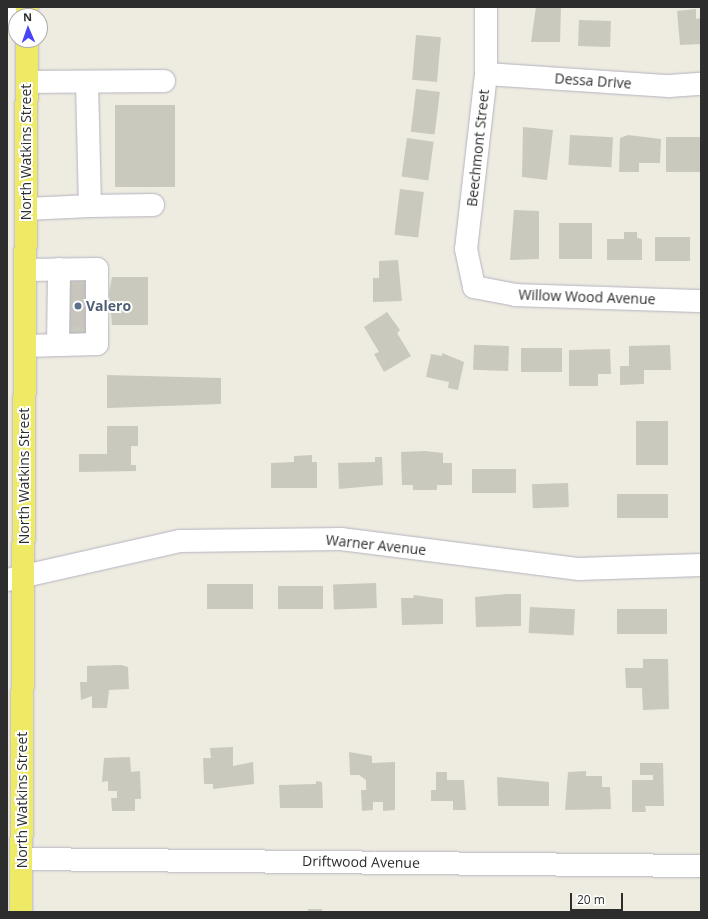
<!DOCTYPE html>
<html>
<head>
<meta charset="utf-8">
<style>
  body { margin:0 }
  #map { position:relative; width:708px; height:919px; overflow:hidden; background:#eeebe0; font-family:"Open Sans",sans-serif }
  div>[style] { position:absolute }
  .building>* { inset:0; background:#cac9be; transform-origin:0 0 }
  .minor-tunnel>* { height:22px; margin-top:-11px; transform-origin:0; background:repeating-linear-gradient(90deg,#c7c5bc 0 22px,transparent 0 33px) }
  .roads { filter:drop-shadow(0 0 1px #b4b3c0) drop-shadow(0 0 1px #b4b3c0) }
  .minor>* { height:22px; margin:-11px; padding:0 11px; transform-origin:11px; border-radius:11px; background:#fff }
  .major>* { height:22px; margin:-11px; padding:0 11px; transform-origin:11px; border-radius:11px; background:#eeea65 }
  .dots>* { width:11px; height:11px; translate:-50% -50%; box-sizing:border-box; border:2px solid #fff; border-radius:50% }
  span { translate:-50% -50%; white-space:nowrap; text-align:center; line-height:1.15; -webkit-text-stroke:4px #fff; paint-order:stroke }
  .street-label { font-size:14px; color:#2d2d2d }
  .service-label { font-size:14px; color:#4e5e75; font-weight:700 }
  .left { translate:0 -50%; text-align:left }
  .frame { position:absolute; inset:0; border:8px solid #2d2d2d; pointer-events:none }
  .north { position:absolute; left:8px; top:8px; width:40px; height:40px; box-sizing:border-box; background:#fff; border:1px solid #ababab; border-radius:50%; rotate:358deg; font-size:11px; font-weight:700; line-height:16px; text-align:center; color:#2d2d2d }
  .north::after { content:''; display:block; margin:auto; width:14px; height:18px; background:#4845f6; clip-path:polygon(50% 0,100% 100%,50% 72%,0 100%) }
  .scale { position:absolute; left:570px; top:893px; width:53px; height:18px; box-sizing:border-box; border:2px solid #2d2d2d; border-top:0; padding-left:5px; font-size:12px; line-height:14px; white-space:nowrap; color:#2d2d2d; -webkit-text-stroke:3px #fff; paint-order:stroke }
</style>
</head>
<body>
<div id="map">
  <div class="building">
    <i style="clip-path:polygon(536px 7px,561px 7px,560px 42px,531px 42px)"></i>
    <i style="clip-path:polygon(696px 9px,696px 19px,701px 18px,701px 44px,680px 45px,677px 11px)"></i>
    <i style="left:579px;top:20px;width:32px;height:26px;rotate:2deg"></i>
    <i style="left:416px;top:35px;width:25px;height:45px;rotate:5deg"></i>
    <i style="left:416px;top:89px;width:24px;height:43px;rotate:7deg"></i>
    <i style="left:115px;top:105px;width:60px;height:82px"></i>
    <i style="clip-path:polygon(523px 127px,553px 130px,547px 180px,522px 177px)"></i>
    <i style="left:570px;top:135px;width:43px;height:30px;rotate:3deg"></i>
    <i style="clip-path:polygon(628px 135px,661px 139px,660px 163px,639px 163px,639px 172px,619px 172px,620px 138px)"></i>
    <i style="left:701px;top:137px;width:35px;height:35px;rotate:90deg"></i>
    <i style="left:407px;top:138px;width:27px;height:39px;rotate:8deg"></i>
    <i style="left:400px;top:189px;width:24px;height:46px;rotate:7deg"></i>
    <i style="clip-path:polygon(514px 210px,539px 211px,539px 259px,510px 260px)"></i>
    <i style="left:559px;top:223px;width:33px;height:36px"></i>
    <i style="clip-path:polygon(624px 232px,637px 232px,637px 238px,642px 239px,642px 260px,607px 260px,607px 239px,624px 239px)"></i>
    <i style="left:690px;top:237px;width:24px;height:35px;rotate:90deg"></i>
    <i style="clip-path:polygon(398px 260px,402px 301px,373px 302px,373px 278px,379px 278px,379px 261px)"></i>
    <i style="left:68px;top:277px;width:20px;height:57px"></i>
    <i style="clip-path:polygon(112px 277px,148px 277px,148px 325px,112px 325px,109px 293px)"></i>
    <i style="clip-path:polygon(387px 312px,400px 330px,397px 333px,411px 356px,384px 372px,374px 354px,379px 352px,364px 327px)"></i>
    <i style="clip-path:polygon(670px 345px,671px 370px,644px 370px,644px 384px,620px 385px,620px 366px,629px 366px,629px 346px)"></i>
    <i style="left:509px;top:346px;width:25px;height:35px;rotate:92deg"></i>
    <i style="left:521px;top:348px;width:41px;height:24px"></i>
    <i style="clip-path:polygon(610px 349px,611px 374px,598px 374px,598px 386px,569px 386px,569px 350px)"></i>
    <i style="clip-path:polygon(442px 353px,464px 362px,458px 390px,448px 388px,449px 382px,426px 377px,431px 354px,442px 356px)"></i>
    <i style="clip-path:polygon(107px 375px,221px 378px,221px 404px,107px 408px)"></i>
    <i style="left:636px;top:421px;width:32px;height:44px"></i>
    <i style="clip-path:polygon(107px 426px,138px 426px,138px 446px,131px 446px,131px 465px,136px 465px,136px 471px,79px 472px,79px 454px,107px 454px)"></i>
    <i style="clip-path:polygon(425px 451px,443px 453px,443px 463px,452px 463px,452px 485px,437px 485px,437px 490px,413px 490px,413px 485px,402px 485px,401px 452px)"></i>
    <i style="clip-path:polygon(312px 455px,312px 462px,317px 462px,317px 488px,271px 488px,271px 463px,294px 462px,294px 456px)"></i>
    <i style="clip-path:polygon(375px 457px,382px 457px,383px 485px,339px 489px,338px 463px,375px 462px)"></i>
    <i style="left:516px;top:469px;width:24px;height:44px;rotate:90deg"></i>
    <i style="left:568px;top:483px;width:24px;height:36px;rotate:88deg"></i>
    <i style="left:617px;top:494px;width:51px;height:24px"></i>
    <i style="left:376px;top:583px;width:25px;height:43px;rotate:88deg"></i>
    <i style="left:253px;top:584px;width:25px;height:46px;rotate:90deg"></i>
    <i style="left:278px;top:586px;width:45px;height:23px"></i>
    <i style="clip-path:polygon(507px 594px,521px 594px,521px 626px,476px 627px,475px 597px)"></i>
    <i style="clip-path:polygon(414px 595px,443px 599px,443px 624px,402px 625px,401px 598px,413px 598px)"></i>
    <i style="left:530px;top:607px;width:45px;height:26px;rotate:3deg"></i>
    <i style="left:617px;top:609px;width:50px;height:25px"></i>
    <i style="clip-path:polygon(643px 659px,668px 659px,669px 709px,643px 710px,642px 688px,626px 688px,625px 668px,643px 668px)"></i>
    <i style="clip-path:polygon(121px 665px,128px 667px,129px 689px,109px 690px,107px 708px,92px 708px,92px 696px,81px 700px,80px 682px,87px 682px,87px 666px)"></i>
    <i style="clip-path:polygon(233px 747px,233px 766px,253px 762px,254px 784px,213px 789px,213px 784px,204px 784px,203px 758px,211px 758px,210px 748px)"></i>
    <i style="clip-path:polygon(349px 752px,372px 756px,372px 763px,395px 762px,395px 810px,383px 811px,383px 802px,373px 802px,373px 810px,362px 811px,361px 790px,366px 790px,366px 780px,359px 775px,350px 775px)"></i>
    <i style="clip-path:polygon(130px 757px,131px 772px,140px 771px,141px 799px,135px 799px,135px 811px,112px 811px,111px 798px,117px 798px,117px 791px,108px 791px,108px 781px,102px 782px,104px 758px)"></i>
    <i style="clip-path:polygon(640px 763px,663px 763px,664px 806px,645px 806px,646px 812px,632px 812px,632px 780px,653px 780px,653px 775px,640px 775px)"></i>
    <i style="clip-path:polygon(586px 771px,586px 776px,602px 776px,602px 787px,610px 787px,611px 809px,565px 810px,568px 772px)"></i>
    <i style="clip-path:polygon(436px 772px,447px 772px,447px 780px,464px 780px,466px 810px,453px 810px,453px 801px,431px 801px,431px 790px,436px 790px)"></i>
    <i style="clip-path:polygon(497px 777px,549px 782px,549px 806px,498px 806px)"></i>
    <i style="clip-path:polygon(316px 781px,322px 782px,323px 808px,280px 808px,279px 785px,316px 784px)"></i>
    <i style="left:308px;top:909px;width:14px;height:3px"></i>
  </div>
  <div class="minor-tunnel">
    <i style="left:68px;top:295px;width:20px"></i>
    <i style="left:68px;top:316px;width:20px"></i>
  </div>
  <div class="roads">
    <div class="minor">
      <i style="left:486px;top:7px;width:67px;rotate:90deg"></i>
      <i style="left:486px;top:74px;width:176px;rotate:96.5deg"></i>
      <i style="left:466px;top:249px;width:39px;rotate:78deg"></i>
      <i style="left:474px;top:287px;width:43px;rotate:10.8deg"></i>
      <i style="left:516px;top:295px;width:185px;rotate:1.9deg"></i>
      <i style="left:7px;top:19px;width:9px"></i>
      <i style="left:486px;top:74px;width:183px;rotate:3.8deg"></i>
      <i style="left:669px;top:86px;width:32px;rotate:-4deg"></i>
      <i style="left:27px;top:82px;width:137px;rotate:-0.4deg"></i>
      <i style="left:90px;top:206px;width:63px;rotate:-0.9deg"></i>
      <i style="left:26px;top:209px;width:64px;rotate:-2.7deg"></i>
      <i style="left:90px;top:206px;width:124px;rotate:-91.4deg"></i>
      <i style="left:58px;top:345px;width:76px;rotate:-89.2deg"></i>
      <i style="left:25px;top:346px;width:72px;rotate:-1.6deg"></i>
      <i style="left:97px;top:344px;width:75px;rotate:-90deg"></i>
      <i style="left:97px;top:269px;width:72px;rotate:179.2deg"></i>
      <i style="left:7px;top:580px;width:177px;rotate:-12.7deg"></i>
      <i style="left:180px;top:541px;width:161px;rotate:-0.7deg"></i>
      <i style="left:341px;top:539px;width:240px;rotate:7.2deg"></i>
      <i style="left:579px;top:569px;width:122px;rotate:-1.9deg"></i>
      <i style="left:21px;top:859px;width:680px;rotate:0.59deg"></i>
    </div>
    <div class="major">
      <i style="left:27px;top:7px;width:9px;rotate:90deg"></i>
      <i style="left:21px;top:912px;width:872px;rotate:-89.61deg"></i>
    </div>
  </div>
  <div class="dots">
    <i style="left:78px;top:306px;background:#5c6f8a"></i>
  </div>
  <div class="street-label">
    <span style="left:593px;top:81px;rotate:4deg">Dessa Drive</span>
    <span style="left:478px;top:148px;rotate:-84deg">Beechmont Street</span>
    <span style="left:26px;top:152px;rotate:-90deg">North Watkins Street</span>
    <span style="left:587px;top:297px;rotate:2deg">Willow Wood Avenue</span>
    <span style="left:24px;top:476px;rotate:-90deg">North Watkins Street</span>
    <span style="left:376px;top:545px;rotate:6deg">Warner Avenue</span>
    <span style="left:22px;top:800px;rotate:-90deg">North Watkins Street</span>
    <span style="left:361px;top:862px;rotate:1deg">Driftwood Avenue</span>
  </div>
  <div class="service-label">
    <span class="left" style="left:86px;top:306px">Valero</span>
  </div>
  <div class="frame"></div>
  <div class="north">N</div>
  <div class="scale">20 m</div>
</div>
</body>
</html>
